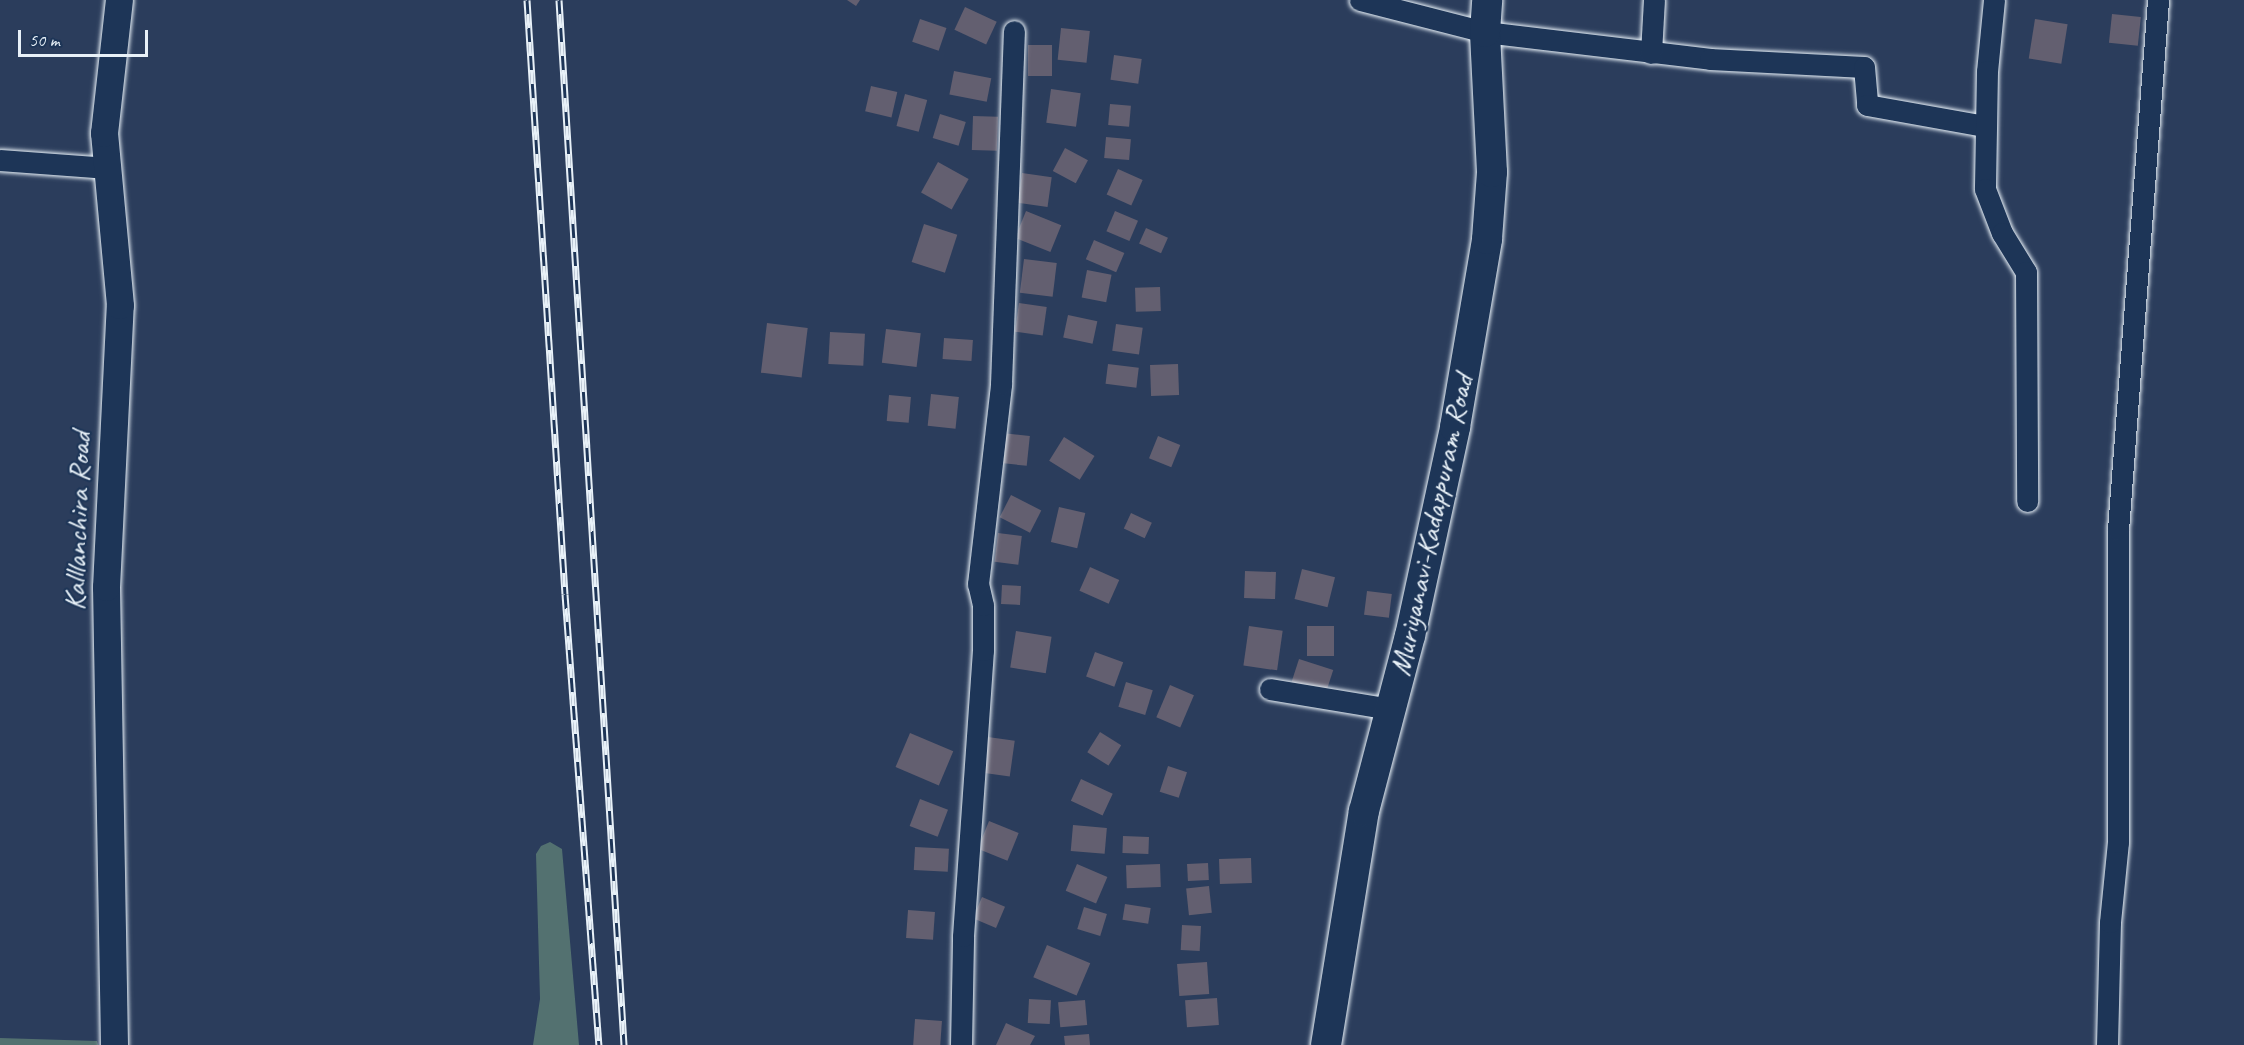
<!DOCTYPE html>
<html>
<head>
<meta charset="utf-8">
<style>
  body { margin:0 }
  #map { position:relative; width:2244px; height:1045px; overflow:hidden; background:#2b3d5c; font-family:Caveat,sans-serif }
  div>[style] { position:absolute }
  .green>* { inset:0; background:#537170 }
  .building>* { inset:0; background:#635f70; transform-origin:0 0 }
  .roads { filter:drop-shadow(0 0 2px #e8f1f8) drop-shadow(0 0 2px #e8f1f8) }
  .minor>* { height:21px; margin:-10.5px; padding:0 10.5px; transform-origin:10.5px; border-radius:10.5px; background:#1d3557 }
  .tertiary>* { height:27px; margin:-13.5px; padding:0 13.5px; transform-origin:13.5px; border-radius:13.5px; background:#1d3557 }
  .secondary>* { height:30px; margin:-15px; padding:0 15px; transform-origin:15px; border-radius:15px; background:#1d3557 }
  .rail>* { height:7px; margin-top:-3.5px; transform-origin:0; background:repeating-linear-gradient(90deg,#1d3557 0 14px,#e8f1f8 0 28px); box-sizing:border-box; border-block:2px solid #e8f1f8 }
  span { translate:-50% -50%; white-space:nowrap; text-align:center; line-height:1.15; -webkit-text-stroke:4.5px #1d3557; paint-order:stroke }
  .street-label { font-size:30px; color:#e8f1f8 }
  .scale { position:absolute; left:18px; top:30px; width:130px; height:27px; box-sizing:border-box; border:3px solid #e8f1f8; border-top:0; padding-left:8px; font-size:18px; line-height:21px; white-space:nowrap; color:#e8f1f8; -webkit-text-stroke:4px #1d3557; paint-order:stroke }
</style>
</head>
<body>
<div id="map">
  <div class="green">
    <i style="clip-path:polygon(550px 842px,562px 849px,579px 1045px,533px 1045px,540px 999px,536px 854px,541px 846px)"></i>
    <i style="clip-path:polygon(0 1038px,97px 1041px,98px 1045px,0 1045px)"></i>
  </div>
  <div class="building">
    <i style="clip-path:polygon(847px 0,860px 0,856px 6px)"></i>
    <i style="left:965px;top:7px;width:35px;height:25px;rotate:25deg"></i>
    <i style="left:2112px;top:14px;width:29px;height:29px;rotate:6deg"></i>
    <i style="left:920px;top:19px;width:28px;height:24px;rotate:19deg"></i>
    <i style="left:2035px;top:19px;width:33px;height:40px;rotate:9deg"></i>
    <i style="left:1061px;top:28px;width:29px;height:32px;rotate:6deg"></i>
    <i style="left:1028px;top:45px;width:24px;height:31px"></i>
    <i style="left:1114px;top:55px;width:28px;height:25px;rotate:8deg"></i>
    <i style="left:954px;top:71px;width:38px;height:24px;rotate:11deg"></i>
    <i style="left:871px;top:86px;width:27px;height:26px;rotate:13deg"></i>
    <i style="left:1051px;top:89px;width:30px;height:34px;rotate:8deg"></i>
    <i style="left:905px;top:94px;width:23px;height:33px;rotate:15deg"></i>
    <i style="left:1110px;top:104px;width:21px;height:21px;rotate:5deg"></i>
    <i style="left:940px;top:114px;width:27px;height:25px;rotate:17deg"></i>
    <i style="left:973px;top:116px;width:25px;height:34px;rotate:2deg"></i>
    <i style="left:1106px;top:137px;width:25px;height:21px;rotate:5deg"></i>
    <i style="left:1065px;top:148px;width:26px;height:26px;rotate:28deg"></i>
    <i style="left:938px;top:162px;width:35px;height:35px;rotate:29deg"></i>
    <i style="left:1118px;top:169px;width:27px;height:28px;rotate:24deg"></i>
    <i style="left:1022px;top:173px;width:30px;height:30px;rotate:8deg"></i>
    <i style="left:1026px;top:211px;width:38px;height:29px;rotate:22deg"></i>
    <i style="left:1115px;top:211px;width:25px;height:22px;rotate:23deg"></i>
    <i style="left:924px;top:224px;width:35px;height:40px;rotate:18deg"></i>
    <i style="left:1146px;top:228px;width:24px;height:17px;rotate:24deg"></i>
    <i style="left:1094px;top:240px;width:33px;height:21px;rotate:23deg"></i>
    <i style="left:1024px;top:259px;width:33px;height:34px;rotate:7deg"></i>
    <i style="left:1087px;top:270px;width:25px;height:28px;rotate:11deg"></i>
    <i style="left:1160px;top:287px;width:24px;height:25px;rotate:88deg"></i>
    <i style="left:1019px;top:303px;width:28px;height:29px;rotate:8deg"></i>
    <i style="left:1068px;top:315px;width:30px;height:23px;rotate:12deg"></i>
    <i style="left:767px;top:323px;width:41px;height:50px;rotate:7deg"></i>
    <i style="left:1116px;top:324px;width:27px;height:27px;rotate:8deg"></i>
    <i style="left:886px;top:329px;width:35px;height:34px;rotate:7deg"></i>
    <i style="left:830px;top:332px;width:35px;height:32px;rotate:3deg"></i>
    <i style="left:944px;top:338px;width:29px;height:21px;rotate:4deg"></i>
    <i style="left:1108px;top:364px;width:31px;height:20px;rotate:7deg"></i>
    <i style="left:1178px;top:364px;width:31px;height:28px;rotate:88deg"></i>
    <i style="left:931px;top:394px;width:28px;height:32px;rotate:6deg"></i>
    <i style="left:889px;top:395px;width:22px;height:26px;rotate:5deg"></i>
    <i style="left:1002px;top:433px;width:28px;height:30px;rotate:6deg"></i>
    <i style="left:1158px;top:436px;width:24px;height:24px;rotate:22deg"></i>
    <i style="left:1064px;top:437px;width:36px;height:28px;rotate:32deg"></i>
    <i style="left:1011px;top:495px;width:34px;height:25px;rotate:27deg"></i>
    <i style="left:1059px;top:507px;width:27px;height:36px;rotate:13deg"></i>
    <i style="left:1131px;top:513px;width:23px;height:17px;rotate:25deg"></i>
    <i style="left:998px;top:533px;width:24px;height:29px;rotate:7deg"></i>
    <i style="left:1090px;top:567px;width:32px;height:26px;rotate:24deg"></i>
    <i style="left:1302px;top:569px;width:34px;height:31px;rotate:14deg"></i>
    <i style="left:1245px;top:571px;width:31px;height:27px;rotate:2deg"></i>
    <i style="left:1002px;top:585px;width:19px;height:19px;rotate:3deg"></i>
    <i style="left:1367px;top:591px;width:25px;height:24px;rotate:7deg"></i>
    <i style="left:1249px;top:626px;width:34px;height:40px;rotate:8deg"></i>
    <i style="left:1307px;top:626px;width:27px;height:30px"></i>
    <i style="left:1016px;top:631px;width:36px;height:37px;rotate:9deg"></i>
    <i style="left:1095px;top:652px;width:30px;height:26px;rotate:20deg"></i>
    <i style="left:1299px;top:659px;width:36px;height:27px;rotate:18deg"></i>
    <i style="left:1126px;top:682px;width:28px;height:26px;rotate:17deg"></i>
    <i style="left:1170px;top:685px;width:26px;height:35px;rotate:23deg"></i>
    <i style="left:1100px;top:732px;width:25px;height:24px;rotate:32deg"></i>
    <i style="left:910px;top:733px;width:47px;height:37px;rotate:23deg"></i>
    <i style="left:988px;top:737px;width:27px;height:36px;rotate:8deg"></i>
    <i style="left:1168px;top:766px;width:20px;height:27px;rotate:18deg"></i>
    <i style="left:1081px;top:779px;width:35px;height:24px;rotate:25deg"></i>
    <i style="left:920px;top:799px;width:30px;height:29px;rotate:21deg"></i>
    <i style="left:989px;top:821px;width:32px;height:30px;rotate:22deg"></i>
    <i style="left:1073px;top:825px;width:34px;height:26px;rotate:5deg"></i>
    <i style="left:1123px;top:836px;width:26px;height:17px;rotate:2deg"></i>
    <i style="left:915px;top:847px;width:34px;height:23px;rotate:3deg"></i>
    <i style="left:1251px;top:858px;width:25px;height:32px;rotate:88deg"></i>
    <i style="left:1208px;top:863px;width:17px;height:21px;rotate:87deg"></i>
    <i style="left:1077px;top:864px;width:33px;height:29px;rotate:23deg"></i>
    <i style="left:1160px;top:864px;width:23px;height:34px;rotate:88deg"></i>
    <i style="left:1209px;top:886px;width:27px;height:23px;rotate:84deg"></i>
    <i style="left:982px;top:897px;width:25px;height:23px;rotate:23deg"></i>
    <i style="left:1125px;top:904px;width:26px;height:16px;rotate:9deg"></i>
    <i style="left:1084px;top:907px;width:24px;height:23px;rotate:17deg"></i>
    <i style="left:908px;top:910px;width:27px;height:28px;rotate:4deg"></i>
    <i style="left:1182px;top:925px;width:19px;height:25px;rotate:3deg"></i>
    <i style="left:1047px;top:945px;width:47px;height:35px;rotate:23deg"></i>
    <i style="left:1207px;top:962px;width:32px;height:30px;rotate:86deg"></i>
    <i style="left:1217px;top:998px;width:27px;height:32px;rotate:86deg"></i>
    <i style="left:1029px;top:999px;width:22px;height:24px;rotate:3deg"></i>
    <i style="left:1085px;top:1000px;width:25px;height:27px;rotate:85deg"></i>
    <i style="left:915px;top:1019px;width:27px;height:26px;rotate:4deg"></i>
    <i style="clip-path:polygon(1006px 1023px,1035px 1036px,1030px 1045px,996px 1045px)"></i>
    <i style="clip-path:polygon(1089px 1034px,1090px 1045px,1065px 1045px,1064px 1036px)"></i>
  </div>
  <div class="roads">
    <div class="minor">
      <i style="left:1360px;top:0;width:129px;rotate:14.4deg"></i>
      <i style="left:1485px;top:32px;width:227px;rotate:6.8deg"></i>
      <i style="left:1710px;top:59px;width:154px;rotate:3deg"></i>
      <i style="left:1864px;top:67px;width:38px;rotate:85deg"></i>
      <i style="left:1867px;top:105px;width:120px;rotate:10.1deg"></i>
      <i style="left:1994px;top:0;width:71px;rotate:95.6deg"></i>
      <i style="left:1987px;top:71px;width:118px;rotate:91deg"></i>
      <i style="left:1985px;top:189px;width:47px;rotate:68.9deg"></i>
      <i style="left:2002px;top:233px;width:46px;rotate:58.4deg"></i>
      <i style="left:2026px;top:272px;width:229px;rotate:89.7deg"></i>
      <i style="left:1651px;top:53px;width:53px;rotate:-86.8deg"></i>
      <i style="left:0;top:160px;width:108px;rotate:4.2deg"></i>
      <i style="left:1270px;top:689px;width:123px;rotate:9.4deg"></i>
      <i style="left:961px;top:1045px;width:109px;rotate:-88.9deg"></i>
      <i style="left:963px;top:936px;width:287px;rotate:-86deg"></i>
      <i style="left:983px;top:650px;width:45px;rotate:-90deg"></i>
      <i style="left:983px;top:605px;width:22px;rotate:-103deg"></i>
      <i style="left:978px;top:584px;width:201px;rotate:-83.4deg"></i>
      <i style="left:1001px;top:384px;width:353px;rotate:-87.9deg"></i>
      <i style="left:2107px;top:1045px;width:123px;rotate:-88.6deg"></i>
      <i style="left:2110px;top:922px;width:80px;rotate:-84.3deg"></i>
      <i style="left:2118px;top:842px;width:312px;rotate:-90deg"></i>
      <i style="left:2118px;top:530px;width:532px;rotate:-85.68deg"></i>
    </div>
    <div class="tertiary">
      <i style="left:114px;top:1045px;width:458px;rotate:-91deg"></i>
      <i style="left:106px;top:587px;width:282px;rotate:-87.2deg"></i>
      <i style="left:120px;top:305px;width:173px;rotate:-95.3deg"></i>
      <i style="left:104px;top:133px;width:134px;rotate:-83.6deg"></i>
    </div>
    <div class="secondary">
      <i style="left:1326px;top:1045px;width:237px;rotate:-80.8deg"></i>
      <i style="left:1364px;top:811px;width:181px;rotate:-75.3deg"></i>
      <i style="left:1410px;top:636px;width:214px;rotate:-77.8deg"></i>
      <i style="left:1455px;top:427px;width:191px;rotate:-80.3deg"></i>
      <i style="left:1487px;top:239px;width:67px;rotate:-85.7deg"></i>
      <i style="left:1492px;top:172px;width:140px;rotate:-92.9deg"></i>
      <i style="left:1485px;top:32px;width:32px;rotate:-86deg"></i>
    </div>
  </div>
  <div class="rail">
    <i style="left:527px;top:0;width:595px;rotate:86.34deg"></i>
    <i style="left:565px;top:594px;width:452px;rotate:85.7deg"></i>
    <i style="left:559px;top:0;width:1047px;rotate:86.44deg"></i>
  </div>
  <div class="street-label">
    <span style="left:77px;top:521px;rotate:-88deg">Kalllanchira Road</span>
    <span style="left:1431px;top:525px;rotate:-78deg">Muriyanavi-Kadappuram Road</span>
  </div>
  <div class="scale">50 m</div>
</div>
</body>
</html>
